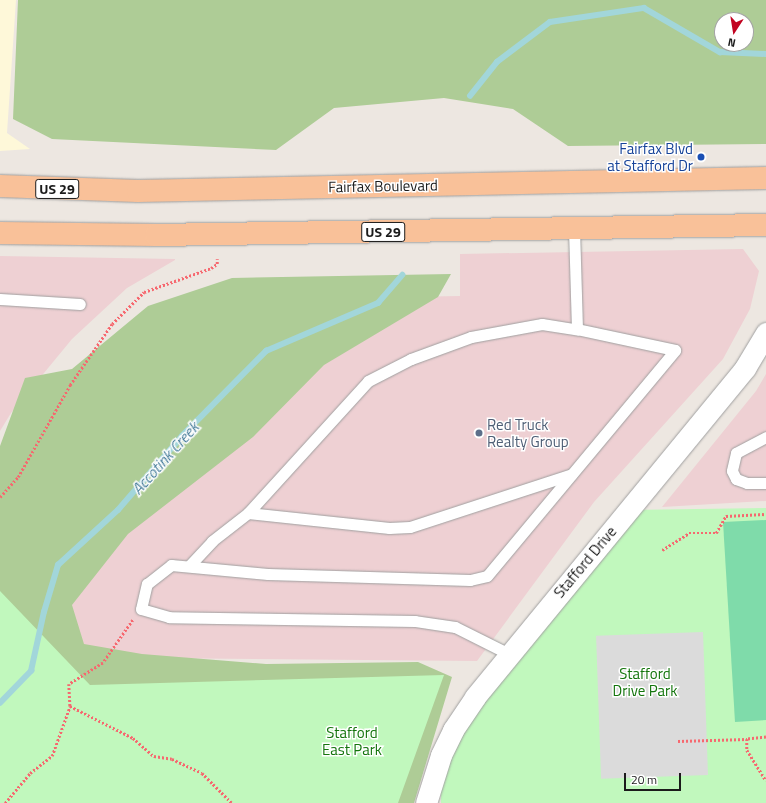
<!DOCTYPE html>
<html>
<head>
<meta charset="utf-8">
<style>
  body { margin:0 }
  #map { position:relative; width:766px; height:803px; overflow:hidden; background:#ede7e1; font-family:"Titillium Web",sans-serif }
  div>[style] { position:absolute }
  .commercial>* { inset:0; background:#eed0d3 }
  .education>* { inset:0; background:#fef8d9 }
  .forest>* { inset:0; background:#aecc96 }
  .park>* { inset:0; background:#c1f8bd }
  .pitch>* { inset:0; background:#7fdbaa }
  .parking>* { inset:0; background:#dbdbdb; transform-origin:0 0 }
  .stream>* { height:5.5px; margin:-2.75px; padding:0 2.75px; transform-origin:2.75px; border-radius:2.75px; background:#a2d6da }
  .path>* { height:2.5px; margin-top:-1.25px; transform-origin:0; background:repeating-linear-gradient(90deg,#f6686f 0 2px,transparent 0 4px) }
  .roads { filter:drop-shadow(0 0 1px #9f9f9f) drop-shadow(0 0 1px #9f9f9f) }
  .service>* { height:11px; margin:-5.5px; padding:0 5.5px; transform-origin:5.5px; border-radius:5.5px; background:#fff }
  .minor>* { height:21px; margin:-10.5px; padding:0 10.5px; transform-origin:10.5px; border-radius:10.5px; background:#fff }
  .primary>* { height:22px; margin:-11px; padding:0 11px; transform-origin:11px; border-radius:11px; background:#f9c199 }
  .dots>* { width:11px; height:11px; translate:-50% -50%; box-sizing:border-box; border:2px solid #fff; border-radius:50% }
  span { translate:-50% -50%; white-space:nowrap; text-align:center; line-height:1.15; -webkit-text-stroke:3px #fff; paint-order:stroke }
  .shield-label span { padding:1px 3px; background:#fff; border:1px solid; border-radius:3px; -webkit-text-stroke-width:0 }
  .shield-label { font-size:14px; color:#1b1b1b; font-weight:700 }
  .transit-label { font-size:15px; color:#164399 }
  .right { translate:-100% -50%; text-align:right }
  .street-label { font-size:15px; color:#1b1b1b }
  .service-label { font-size:15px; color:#4e5e75 }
  .left { translate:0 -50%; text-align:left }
  .park-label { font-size:15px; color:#14750d }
  .water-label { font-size:16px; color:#457c99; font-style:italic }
  .north { position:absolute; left:714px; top:12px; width:40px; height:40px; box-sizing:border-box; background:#fff; border:1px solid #a4a4a4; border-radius:50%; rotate:192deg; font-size:11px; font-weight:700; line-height:16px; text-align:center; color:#1b1b1b }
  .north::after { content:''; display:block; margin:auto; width:14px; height:18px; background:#c20421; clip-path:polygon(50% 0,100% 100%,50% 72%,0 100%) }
  .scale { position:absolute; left:624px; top:773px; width:57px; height:18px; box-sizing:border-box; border:2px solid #1b1b1b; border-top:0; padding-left:5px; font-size:12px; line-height:14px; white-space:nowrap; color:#1b1b1b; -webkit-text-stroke:3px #fff; paint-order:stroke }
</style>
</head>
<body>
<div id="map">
  <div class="commercial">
    <i style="clip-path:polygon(743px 249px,759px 271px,750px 309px,723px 359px,594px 502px,477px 661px,29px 657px,0 476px,345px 298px,460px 296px,460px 254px)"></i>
    <i style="clip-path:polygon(0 256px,175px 259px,175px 260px,127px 288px,72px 339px,11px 413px,0 431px)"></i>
    <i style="clip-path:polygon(766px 374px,766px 501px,662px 507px,756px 391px)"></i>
  </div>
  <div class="education">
    <i style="clip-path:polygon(0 0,16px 0,7px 133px,30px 149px,0 151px)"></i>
  </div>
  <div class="forest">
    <i style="clip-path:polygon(evenodd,18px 0,766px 0,766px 144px,568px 146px,513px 109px,444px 98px,334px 108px,276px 150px,52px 139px,13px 119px,18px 0,722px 20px,746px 20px,746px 44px,722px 44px,722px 20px)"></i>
    <i style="clip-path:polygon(451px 274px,438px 297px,324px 365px,253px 437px,128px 534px,72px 605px,84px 644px,142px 654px,266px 664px,418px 662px,452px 677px,414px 803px,0 803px,0 446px,25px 378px,72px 369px,148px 306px,232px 278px)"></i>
  </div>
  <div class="park">
    <i style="clip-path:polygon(766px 508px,766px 803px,441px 803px,441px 755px,629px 510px)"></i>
    <i style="clip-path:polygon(0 591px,90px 685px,444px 675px,398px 803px,0 803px)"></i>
  </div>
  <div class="pitch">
    <i style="clip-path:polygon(766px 520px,766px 720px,735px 722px,723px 522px)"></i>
  </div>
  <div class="parking">
    <i style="left:703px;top:632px;width:143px;height:107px;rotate:88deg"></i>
  </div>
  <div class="stream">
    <i style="left:470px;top:96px;width:43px;rotate:-51.5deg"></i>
    <i style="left:497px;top:62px;width:66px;rotate:-37deg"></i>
    <i style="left:550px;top:22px;width:95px;rotate:-8.5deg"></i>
    <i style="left:644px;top:8px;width:88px;rotate:30.1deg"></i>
    <i style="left:720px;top:52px;width:46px;rotate:2.5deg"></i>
    <i style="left:0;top:703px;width:45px;rotate:-45.9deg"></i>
    <i style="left:31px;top:671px;width:60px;rotate:-77.6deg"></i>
    <i style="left:44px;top:612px;width:49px;rotate:-73.4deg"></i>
    <i style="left:58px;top:565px;width:81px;rotate:-42.5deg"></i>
    <i style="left:118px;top:510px;width:98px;rotate:-49.1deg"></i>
    <i style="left:182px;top:436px;width:120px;rotate:-45.3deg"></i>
    <i style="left:266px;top:351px;width:122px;rotate:-23.2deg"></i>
    <i style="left:378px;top:303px;width:37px;rotate:-49deg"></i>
  </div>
  <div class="path">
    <i style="left:0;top:497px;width:27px;rotate:-48deg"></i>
    <i style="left:18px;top:477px;width:106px;rotate:-60.5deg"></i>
    <i style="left:70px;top:385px;width:74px;rotate:-55.5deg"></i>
    <i style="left:112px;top:324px;width:45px;rotate:-45deg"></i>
    <i style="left:144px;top:292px;width:71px;rotate:-19.7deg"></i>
    <i style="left:211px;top:268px;width:7px;rotate:-34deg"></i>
    <i style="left:217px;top:264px;width:5px;rotate:-90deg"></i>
    <i style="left:662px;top:550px;width:32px;rotate:-32deg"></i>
    <i style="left:689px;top:533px;width:27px"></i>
    <i style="left:716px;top:533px;width:20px;rotate:-60deg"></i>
    <i style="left:726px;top:516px;width:40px;rotate:-2.9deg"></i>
    <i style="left:133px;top:620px;width:52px;rotate:124.9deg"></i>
    <i style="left:103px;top:663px;width:40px;rotate:148deg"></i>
    <i style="left:69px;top:684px;width:22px;rotate:87deg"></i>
    <i style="left:70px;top:706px;width:71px;rotate:26.9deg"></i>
    <i style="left:133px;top:738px;width:28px;rotate:41deg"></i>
    <i style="left:154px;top:756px;width:18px;rotate:9deg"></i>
    <i style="left:172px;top:759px;width:33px;rotate:25deg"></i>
    <i style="left:202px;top:773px;width:42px;rotate:45deg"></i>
    <i style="left:766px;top:737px;width:19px;rotate:174deg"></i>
    <i style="left:747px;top:739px;width:11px;rotate:90deg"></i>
    <i style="left:747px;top:750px;width:36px;rotate:58deg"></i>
    <i style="left:678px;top:741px;width:69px;rotate:-1.7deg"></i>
    <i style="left:5px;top:803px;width:39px;rotate:-50deg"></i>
    <i style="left:30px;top:773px;width:28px;rotate:-38deg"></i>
    <i style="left:52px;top:756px;width:53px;rotate:-70.2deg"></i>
  </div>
  <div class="roads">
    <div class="service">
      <i style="left:0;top:299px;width:80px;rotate:3.6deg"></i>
      <i style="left:766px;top:437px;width:34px;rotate:152deg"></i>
      <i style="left:736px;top:453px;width:18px;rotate:103deg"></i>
      <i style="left:732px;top:471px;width:9px;rotate:63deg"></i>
      <i style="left:736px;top:479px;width:12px;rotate:20deg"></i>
      <i style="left:747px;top:483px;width:19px"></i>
      <i style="left:248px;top:513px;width:142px;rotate:6.1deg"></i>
      <i style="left:389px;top:528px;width:21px;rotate:-3deg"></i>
      <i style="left:410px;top:527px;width:170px;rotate:-18.1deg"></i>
      <i style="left:189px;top:566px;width:34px;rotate:-47deg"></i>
      <i style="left:212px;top:541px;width:46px;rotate:-37.9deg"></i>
      <i style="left:248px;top:513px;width:178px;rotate:-47.7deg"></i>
      <i style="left:368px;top:381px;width:48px;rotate:-27.1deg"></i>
      <i style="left:411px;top:359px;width:64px;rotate:-20.1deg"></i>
      <i style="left:471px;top:337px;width:72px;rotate:-10.4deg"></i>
      <i style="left:542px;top:324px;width:36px;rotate:9deg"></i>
      <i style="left:509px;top:654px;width:60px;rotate:-153.4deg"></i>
      <i style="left:455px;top:627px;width:40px;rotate:-171.5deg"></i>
      <i style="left:415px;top:621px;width:246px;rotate:-179.1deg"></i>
      <i style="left:169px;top:617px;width:29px;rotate:-164deg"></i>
      <i style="left:141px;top:609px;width:26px;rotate:-77deg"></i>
      <i style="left:147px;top:584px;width:31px;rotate:-38deg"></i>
      <i style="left:171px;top:565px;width:97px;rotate:5.3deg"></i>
      <i style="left:268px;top:574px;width:202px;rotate:1.7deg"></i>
      <i style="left:470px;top:580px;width:17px;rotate:-13deg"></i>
      <i style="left:487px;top:576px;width:294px;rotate:-50.2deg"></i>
      <i style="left:675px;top:350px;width:100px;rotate:-167.9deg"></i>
      <i style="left:577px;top:329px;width:100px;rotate:-91.7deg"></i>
    </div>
    <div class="minor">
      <i style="left:426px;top:803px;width:50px;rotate:-72.6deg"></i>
      <i style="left:441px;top:755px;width:28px;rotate:-64deg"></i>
      <i style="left:453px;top:730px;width:40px;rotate:-56deg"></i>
      <i style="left:475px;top:697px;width:426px;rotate:-50.6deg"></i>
      <i style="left:745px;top:368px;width:41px;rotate:-59deg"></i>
    </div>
    <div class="primary">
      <i style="left:0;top:186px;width:138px;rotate:2.1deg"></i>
      <i style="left:138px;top:191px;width:628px;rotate:-1.19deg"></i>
      <i style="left:0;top:233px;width:156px;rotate:0.7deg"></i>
      <i style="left:156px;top:235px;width:610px;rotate:-0.94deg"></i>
    </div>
  </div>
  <div class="dots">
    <i style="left:701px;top:157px;background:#1a4fb4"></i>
    <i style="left:479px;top:433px;background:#5c6f8a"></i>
  </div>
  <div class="shield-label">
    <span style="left:57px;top:189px">US 29</span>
    <span style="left:383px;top:232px">US 29</span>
  </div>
  <div class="transit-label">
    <span class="right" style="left:693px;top:157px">Fairfax Blvd<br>at Stafford Dr</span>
  </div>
  <div class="street-label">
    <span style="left:383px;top:186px;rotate:-1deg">Fairfax Boulevard</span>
    <span style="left:585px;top:562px;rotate:-50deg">Stafford Drive</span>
  </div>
  <div class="service-label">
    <span class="left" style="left:487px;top:433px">Red Truck<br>Realty Group</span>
  </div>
  <div class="park-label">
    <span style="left:645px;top:682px">Stafford<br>Drive Park</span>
    <span style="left:352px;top:741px">Stafford<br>East Park</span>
  </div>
  <div class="water-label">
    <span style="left:165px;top:458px;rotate:-48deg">Accotink Creek</span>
  </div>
  <div class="north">N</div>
  <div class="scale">20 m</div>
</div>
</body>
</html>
